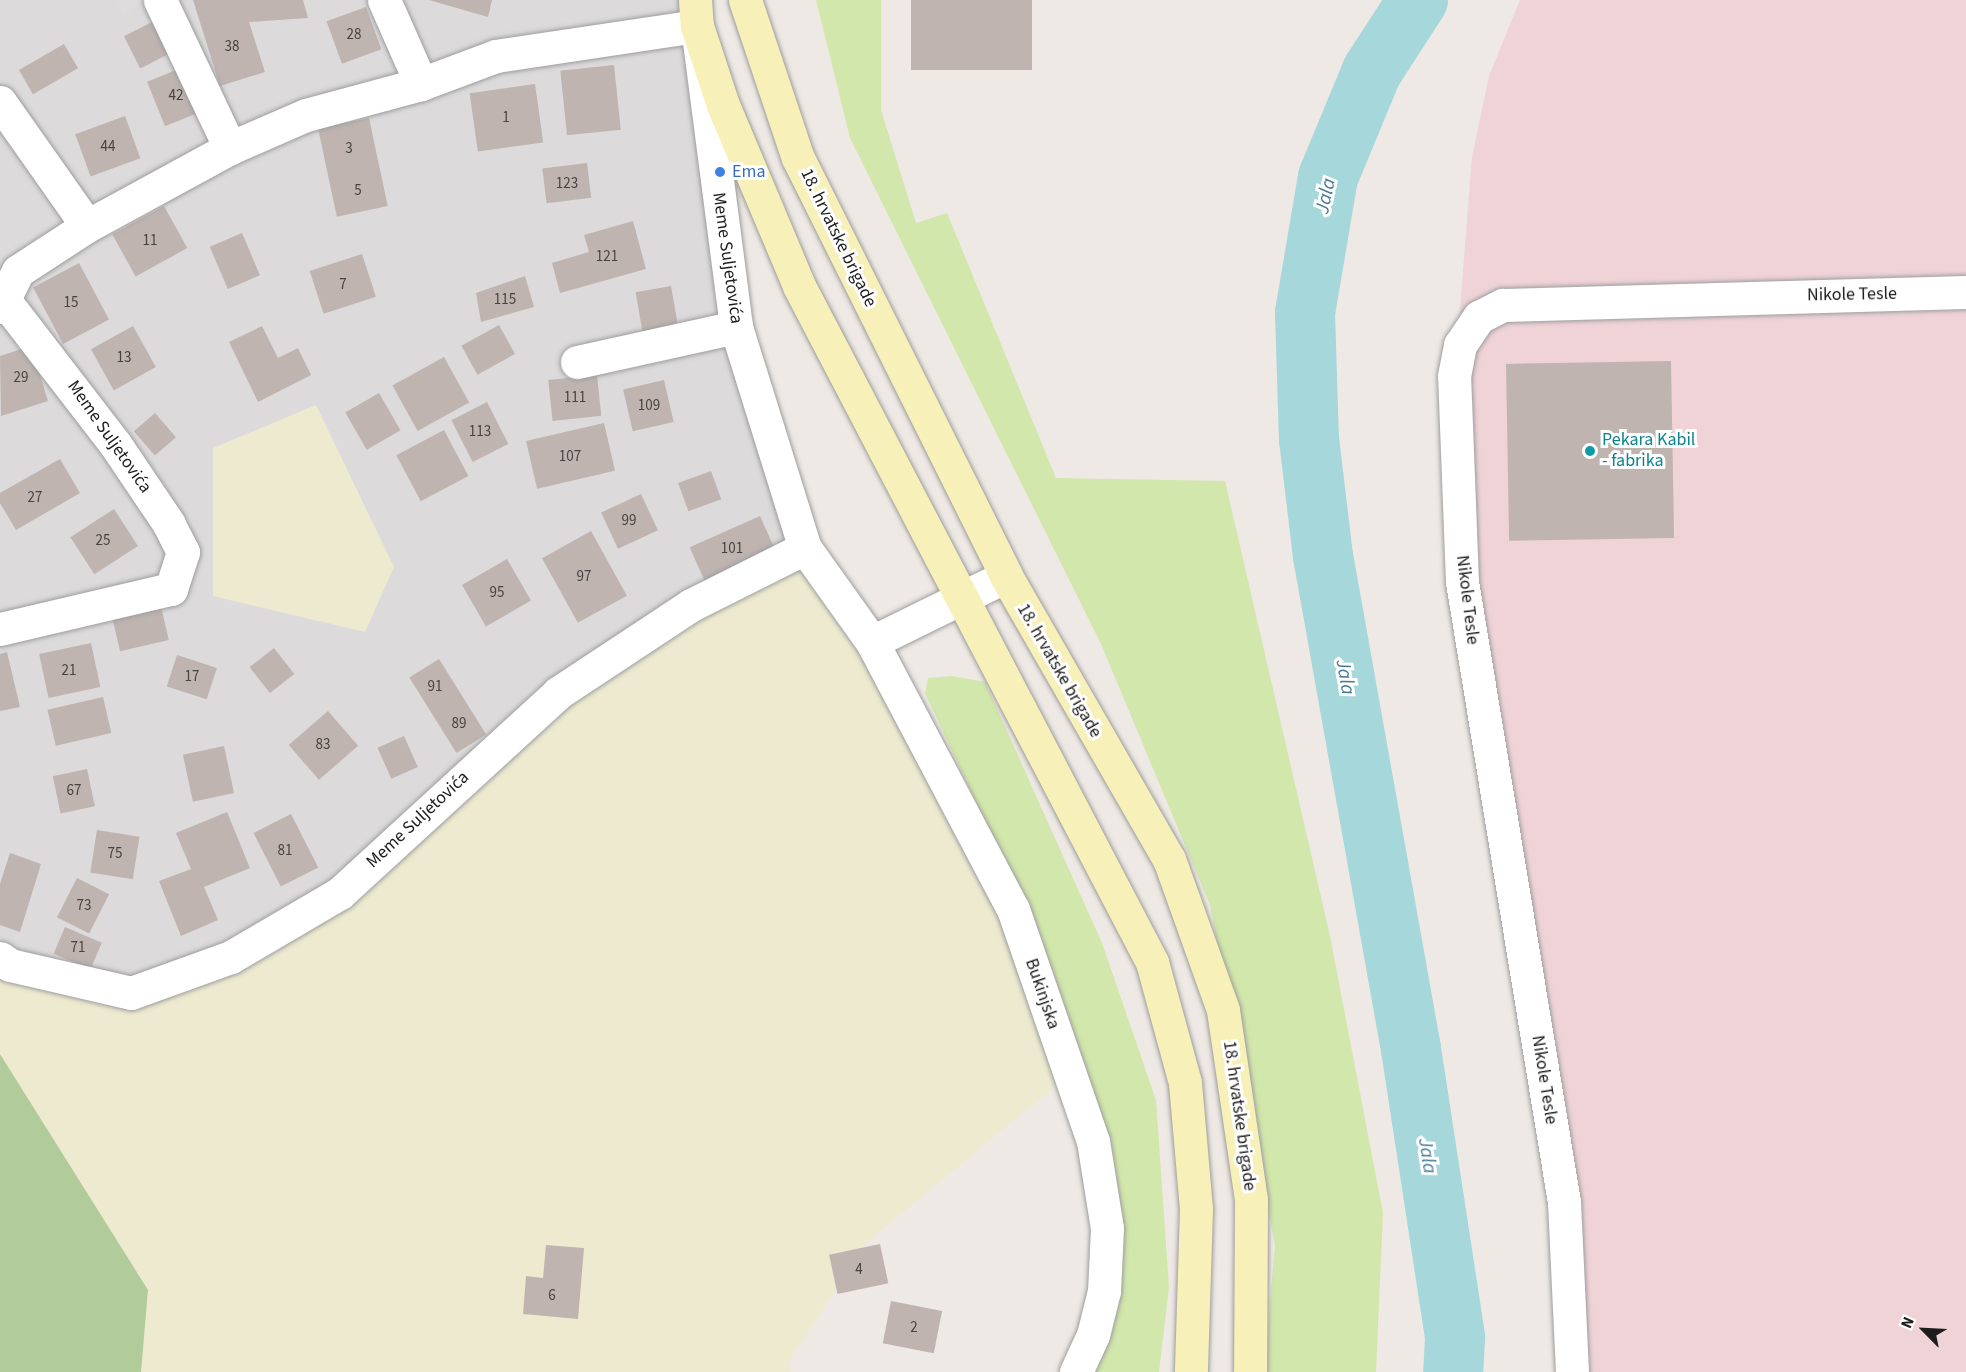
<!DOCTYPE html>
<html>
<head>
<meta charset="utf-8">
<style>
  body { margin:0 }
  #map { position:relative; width:1966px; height:1372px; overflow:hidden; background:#eee9e4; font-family:"Source Sans 3",sans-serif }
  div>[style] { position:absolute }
  .residential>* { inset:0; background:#dcdadb }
  .commercial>* { inset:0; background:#efd3d7 }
  .farmland>* { inset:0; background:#edeacf }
  .grass>* { inset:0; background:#d2e7ab }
  .forest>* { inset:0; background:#b1cc9a }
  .parking>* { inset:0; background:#ddd }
  .river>* { height:60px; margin:-30px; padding:0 30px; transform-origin:30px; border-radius:30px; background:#a6d7da }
  .building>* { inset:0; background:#bfb4b0; transform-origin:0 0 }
  .roads { filter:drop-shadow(0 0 2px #9e9e9e) drop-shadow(0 0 2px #9e9e9e) }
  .minor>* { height:33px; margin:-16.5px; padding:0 16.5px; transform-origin:16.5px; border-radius:16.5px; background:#fff }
  .secondary>* { height:33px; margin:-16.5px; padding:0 16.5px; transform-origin:16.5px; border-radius:16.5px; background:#f7f0b9 }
  .dots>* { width:16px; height:16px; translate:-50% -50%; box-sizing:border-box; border:3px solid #fff; border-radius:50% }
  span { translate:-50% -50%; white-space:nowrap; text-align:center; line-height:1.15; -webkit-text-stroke:6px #fff; paint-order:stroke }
  .number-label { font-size:15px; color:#464342 }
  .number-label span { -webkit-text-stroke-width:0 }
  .shop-label { font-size:18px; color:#366cbe }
  .left { translate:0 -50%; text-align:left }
  .street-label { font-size:18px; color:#1d1d1d }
  .culture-label { font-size:18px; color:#0d838f }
  .water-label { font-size:20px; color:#447893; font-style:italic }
  .north { position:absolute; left:1894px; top:1300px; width:60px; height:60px; -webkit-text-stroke:4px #fff; paint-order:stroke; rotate:294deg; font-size:16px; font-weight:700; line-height:24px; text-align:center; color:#1d1d1d }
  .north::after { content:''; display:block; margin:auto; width:21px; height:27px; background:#1d1d1d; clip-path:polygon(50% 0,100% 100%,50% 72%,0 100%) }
</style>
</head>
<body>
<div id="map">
  <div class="residential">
    <i style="clip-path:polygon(0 0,680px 0,683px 40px,805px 548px,340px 893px,131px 993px,0 958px)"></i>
  </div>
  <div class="commercial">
    <i style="clip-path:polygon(1520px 0,1966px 0,1966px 1372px,1572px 1372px,1462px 582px,1454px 386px,1472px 157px,1489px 76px)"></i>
  </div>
  <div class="farmland">
    <i style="clip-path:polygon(316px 405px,394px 567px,365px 632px,213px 596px,213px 448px)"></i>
    <i style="clip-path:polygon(805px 548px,1013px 909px,1070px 1074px,867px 1242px,789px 1361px,791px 1372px,141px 1372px,148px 1290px,0 1054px,0 958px,131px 993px,340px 893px,558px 693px)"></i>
  </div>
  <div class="grass">
    <i style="clip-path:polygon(816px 0,881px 0,881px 110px,916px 223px,947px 213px,1056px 478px,1225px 481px,1330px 936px,1383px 1213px,1376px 1372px,1264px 1372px,1275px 1245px,1210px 905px,1101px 644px,850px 138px)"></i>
    <i style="clip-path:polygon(952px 676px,985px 682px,1102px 943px,1156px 1100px,1169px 1287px,1159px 1372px,1094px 1372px,1124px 1233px,1111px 1141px,1025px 907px,925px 693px,928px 678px)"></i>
  </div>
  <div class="forest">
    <i style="clip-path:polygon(0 1054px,148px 1290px,141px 1372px,0 1372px)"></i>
  </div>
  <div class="parking">
    <i style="clip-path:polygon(116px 0,142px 0,123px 16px)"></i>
  </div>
  <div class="river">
    <i style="left:1418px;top:0;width:85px;rotate:122.9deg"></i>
    <i style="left:1372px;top:71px;width:115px;rotate:112.5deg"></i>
    <i style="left:1328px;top:177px;width:138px;rotate:99.6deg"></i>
    <i style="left:1305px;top:313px;width:126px;rotate:88.2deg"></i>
    <i style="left:1309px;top:439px;width:118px;rotate:83.2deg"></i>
    <i style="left:1323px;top:556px;width:501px;rotate:79.88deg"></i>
    <i style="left:1411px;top:1049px;width:292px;rotate:81.3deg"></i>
    <i style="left:1455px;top:1338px;width:34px;rotate:93deg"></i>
  </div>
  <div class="building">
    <i style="clip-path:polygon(193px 0,303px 0,308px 18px,249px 22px,265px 72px,220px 86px)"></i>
    <i style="clip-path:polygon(429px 0,492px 0,488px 17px)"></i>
    <i style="left:911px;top:0;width:121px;height:70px"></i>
    <i style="left:366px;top:7px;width:45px;height:42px;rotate:70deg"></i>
    <i style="left:156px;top:20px;width:36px;height:36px;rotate:63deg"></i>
    <i style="left:64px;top:44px;width:28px;height:52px;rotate:60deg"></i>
    <i style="left:614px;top:65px;width:65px;height:54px;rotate:84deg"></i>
    <i style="left:186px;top:66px;width:48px;height:42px;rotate:68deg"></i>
    <i style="left:535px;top:84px;width:59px;height:66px;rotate:82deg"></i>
    <i style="left:125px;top:116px;width:45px;height:53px;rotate:70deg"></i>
    <i style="left:369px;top:118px;width:90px;height:52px;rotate:78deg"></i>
    <i style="left:587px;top:163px;width:35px;height:45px;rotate:83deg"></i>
    <i style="left:164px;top:206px;width:48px;height:59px;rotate:61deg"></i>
    <i style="clip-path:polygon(633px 221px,646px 269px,560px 293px,552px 263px,589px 252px,584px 235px)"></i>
    <i style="left:242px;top:233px;width:46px;height:35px;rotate:67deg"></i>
    <i style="left:362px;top:254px;width:45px;height:55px;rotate:72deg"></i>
    <i style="left:79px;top:263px;width:64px;height:52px;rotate:62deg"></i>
    <i style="clip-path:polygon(525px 276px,534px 307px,481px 322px,476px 293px)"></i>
    <i style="left:671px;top:286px;width:40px;height:36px;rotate:80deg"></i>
    <i style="left:499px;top:325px;width:33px;height:43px;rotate:61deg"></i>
    <i style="left:133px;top:326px;width:47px;height:48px;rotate:61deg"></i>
    <i style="clip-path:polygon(262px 326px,278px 358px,298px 348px,311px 375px,258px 402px,229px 342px)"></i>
    <i style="clip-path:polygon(31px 346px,48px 401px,1px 416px,0 356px)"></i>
    <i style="left:444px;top:357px;width:52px;height:59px;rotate:61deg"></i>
    <i style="left:1671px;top:361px;width:177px;height:165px;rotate:89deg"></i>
    <i style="left:597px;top:375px;width:41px;height:49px;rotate:84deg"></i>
    <i style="left:664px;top:380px;width:43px;height:42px;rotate:77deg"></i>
    <i style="left:379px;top:393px;width:43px;height:39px;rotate:60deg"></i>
    <i style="left:487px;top:402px;width:47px;height:40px;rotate:63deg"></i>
    <i style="left:155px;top:413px;width:32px;height:28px;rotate:49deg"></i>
    <i style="left:604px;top:423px;width:49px;height:80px;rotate:77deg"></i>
    <i style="left:444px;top:430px;width:52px;height:54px;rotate:62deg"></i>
    <i style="clip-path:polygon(60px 459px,80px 493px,16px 530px,0 503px,0 493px)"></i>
    <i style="left:711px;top:471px;width:30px;height:35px;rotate:70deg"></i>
    <i style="left:641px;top:494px;width:40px;height:44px;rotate:65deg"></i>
    <i style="left:114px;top:509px;width:44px;height:52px;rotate:57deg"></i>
    <i style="left:760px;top:516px;width:37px;height:77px;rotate:66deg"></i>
    <i style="left:591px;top:531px;width:74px;height:56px;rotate:61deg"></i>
    <i style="left:507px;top:559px;width:48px;height:52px;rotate:60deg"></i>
    <i style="left:160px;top:602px;width:39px;height:50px;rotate:77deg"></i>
    <i style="left:91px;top:643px;width:45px;height:53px;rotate:78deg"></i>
    <i style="left:274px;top:648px;width:33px;height:31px;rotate:52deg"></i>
    <i style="clip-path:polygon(7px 652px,20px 707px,0 711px,0 654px)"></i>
    <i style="left:177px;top:655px;width:42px;height:33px;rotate:18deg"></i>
    <i style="left:439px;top:659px;width:89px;height:35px;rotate:58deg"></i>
    <i style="left:103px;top:697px;width:37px;height:57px;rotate:77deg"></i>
    <i style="left:328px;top:711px;width:46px;height:52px;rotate:49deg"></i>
    <i style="left:404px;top:736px;width:34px;height:29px;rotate:66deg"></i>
    <i style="left:224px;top:746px;width:48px;height:42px;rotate:78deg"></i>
    <i style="left:87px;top:769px;width:38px;height:35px;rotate:78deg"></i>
    <i style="clip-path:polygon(227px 812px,250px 868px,204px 887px,218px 920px,181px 936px,159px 881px,191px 869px,176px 833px)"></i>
    <i style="left:291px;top:814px;width:60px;height:42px;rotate:63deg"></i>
    <i style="left:97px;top:830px;width:43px;height:43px;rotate:9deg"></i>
    <i style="clip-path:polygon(10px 853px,41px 864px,20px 932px,0 925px,0 884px)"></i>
    <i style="left:77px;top:878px;width:36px;height:44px;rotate:27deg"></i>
    <i style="left:65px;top:927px;width:40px;height:29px;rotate:23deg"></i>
    <i style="left:880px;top:1244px;width:40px;height:52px;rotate:78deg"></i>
    <i style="clip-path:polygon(546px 1245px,584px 1248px,578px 1319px,523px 1314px,526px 1276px,543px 1278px)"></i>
    <i style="left:891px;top:1301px;width:52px;height:43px;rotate:11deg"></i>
  </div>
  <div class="roads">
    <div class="minor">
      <i style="left:160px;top:0;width:164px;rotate:64.7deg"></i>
      <i style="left:384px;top:0;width:92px;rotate:66.2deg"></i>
      <i style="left:0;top:102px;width:151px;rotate:54.9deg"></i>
      <i style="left:0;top:307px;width:40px;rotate:-63.4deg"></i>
      <i style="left:18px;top:271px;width:82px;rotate:-33.1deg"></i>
      <i style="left:87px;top:226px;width:163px;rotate:-28.6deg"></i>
      <i style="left:230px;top:148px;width:83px;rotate:-23.5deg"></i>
      <i style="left:306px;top:115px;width:119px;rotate:-15.1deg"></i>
      <i style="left:421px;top:84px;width:80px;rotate:-20.5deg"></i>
      <i style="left:496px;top:56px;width:203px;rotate:-8.5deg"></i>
      <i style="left:697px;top:26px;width:304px;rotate:82.6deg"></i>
      <i style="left:736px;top:327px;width:232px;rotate:72.7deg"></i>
      <i style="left:805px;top:548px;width:115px;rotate:54.5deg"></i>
      <i style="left:872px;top:642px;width:302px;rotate:62.2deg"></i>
      <i style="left:1013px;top:909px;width:245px;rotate:71deg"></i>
      <i style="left:1093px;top:1141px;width:88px;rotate:80.9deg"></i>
      <i style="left:1107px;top:1228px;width:63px;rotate:92.7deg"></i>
      <i style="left:1104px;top:1291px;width:45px;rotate:104deg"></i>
      <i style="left:1093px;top:1335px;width:41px;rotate:114.7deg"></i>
      <i style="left:577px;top:362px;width:163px;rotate:-12.4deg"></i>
      <i style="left:0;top:629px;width:176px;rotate:-13.2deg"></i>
      <i style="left:171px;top:589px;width:39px;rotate:-72deg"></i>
      <i style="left:183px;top:552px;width:31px;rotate:-117deg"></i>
      <i style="left:169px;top:524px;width:97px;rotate:-124deg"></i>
      <i style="left:115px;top:444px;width:180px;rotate:-127.6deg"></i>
      <i style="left:872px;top:642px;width:149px;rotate:-26.2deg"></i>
      <i style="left:0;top:958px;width:12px;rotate:35deg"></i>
      <i style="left:10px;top:965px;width:124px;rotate:13deg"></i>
      <i style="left:131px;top:993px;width:106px;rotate:-19.8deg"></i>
      <i style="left:231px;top:957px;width:126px;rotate:-30.4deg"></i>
      <i style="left:340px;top:893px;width:296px;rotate:-42.5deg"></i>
      <i style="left:558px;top:693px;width:159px;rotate:-33.5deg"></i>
      <i style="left:691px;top:605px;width:127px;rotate:-26.6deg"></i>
      <i style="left:1572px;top:1372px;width:170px;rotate:-92.7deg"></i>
      <i style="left:1564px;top:1202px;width:628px;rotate:-99.34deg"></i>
      <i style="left:1462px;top:582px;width:206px;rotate:-92.2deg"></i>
      <i style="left:1454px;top:376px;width:32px;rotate:-79deg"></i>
      <i style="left:1460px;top:345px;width:34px;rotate:-56deg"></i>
      <i style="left:1479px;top:317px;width:27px;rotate:-27deg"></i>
      <i style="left:1503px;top:305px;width:463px;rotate:-1.6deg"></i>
    </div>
    <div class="secondary">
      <i style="left:695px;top:0;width:26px;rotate:86deg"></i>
      <i style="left:697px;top:26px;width:83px;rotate:71.8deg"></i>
      <i style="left:723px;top:105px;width:196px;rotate:67.2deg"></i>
      <i style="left:799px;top:286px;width:763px;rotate:62.43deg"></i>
      <i style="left:1152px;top:962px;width:125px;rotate:74.7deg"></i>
      <i style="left:1185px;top:1083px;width:126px;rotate:85deg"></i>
      <i style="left:1196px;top:1209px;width:163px;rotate:91.8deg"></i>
      <i style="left:745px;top:0;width:167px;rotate:71.5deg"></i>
      <i style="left:798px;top:158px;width:467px;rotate:63.5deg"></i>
      <i style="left:1006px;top:576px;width:327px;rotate:60.1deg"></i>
      <i style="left:1169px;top:859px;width:160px;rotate:70.3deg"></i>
      <i style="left:1223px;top:1010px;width:192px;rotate:81.6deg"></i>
      <i style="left:1251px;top:1200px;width:172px;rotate:90.3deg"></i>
    </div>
  </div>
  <div class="dots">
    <i style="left:720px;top:172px;background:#3f7fe0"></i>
    <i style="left:1590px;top:451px;background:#0f9aa8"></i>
  </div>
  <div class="number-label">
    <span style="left:354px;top:35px">28</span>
    <span style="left:232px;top:47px">38</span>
    <span style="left:176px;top:96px">42</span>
    <span style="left:506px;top:118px">1</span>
    <span style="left:108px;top:147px">44</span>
    <span style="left:349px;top:149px">3</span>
    <span style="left:567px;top:184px">123</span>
    <span style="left:358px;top:191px">5</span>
    <span style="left:150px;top:241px">11</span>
    <span style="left:607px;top:257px">121</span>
    <span style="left:343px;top:285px">7</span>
    <span style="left:505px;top:300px">115</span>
    <span style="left:71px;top:303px">15</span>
    <span style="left:124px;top:358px">13</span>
    <span style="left:21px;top:378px">29</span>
    <span style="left:575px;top:398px">111</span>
    <span style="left:649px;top:406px">109</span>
    <span style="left:480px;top:432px">113</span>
    <span style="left:570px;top:457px">107</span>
    <span style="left:35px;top:498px">27</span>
    <span style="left:629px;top:521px">99</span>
    <span style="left:103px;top:541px">25</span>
    <span style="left:732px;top:549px">101</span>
    <span style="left:584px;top:577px">97</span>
    <span style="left:497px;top:593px">95</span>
    <span style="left:69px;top:671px">21</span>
    <span style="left:192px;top:677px">17</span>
    <span style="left:435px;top:687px">91</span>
    <span style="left:459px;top:724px">89</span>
    <span style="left:323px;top:745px">83</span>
    <span style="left:74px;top:791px">67</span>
    <span style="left:285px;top:851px">81</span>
    <span style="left:115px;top:854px">75</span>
    <span style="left:84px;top:906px">73</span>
    <span style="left:78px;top:948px">71</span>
    <span style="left:859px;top:1270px">4</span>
    <span style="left:552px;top:1296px">6</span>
    <span style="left:914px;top:1328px">2</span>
  </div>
  <div class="shop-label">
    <span class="left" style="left:732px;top:172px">Ema</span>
  </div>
  <div class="street-label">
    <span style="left:838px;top:238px;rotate:64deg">18. hrvatske brigade</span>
    <span style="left:727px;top:258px;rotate:82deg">Meme Suljetovića</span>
    <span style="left:1852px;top:295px;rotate:-1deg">Nikole Tesle</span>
    <span style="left:109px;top:437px;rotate:55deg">Meme Suljetovića</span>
    <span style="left:1467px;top:600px;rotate:83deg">Nikole Tesle</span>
    <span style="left:1059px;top:671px;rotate:60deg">18. hrvatske brigade</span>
    <span style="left:418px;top:820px;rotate:-43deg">Meme Suljetovića</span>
    <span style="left:1042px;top:994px;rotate:71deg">Bukinjska</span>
    <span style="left:1544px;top:1080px;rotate:81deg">Nikole Tesle</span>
    <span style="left:1239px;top:1116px;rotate:82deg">18. hrvatske brigade</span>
  </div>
  <div class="culture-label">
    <span class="left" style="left:1602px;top:451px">Pekara Kabil<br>- fabrika</span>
  </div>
  <div class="water-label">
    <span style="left:1326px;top:196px;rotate:-78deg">Jala</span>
    <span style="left:1345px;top:677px;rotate:80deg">Jala</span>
    <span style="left:1427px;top:1156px;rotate:81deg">Jala</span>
  </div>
  <div class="north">N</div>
</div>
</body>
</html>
